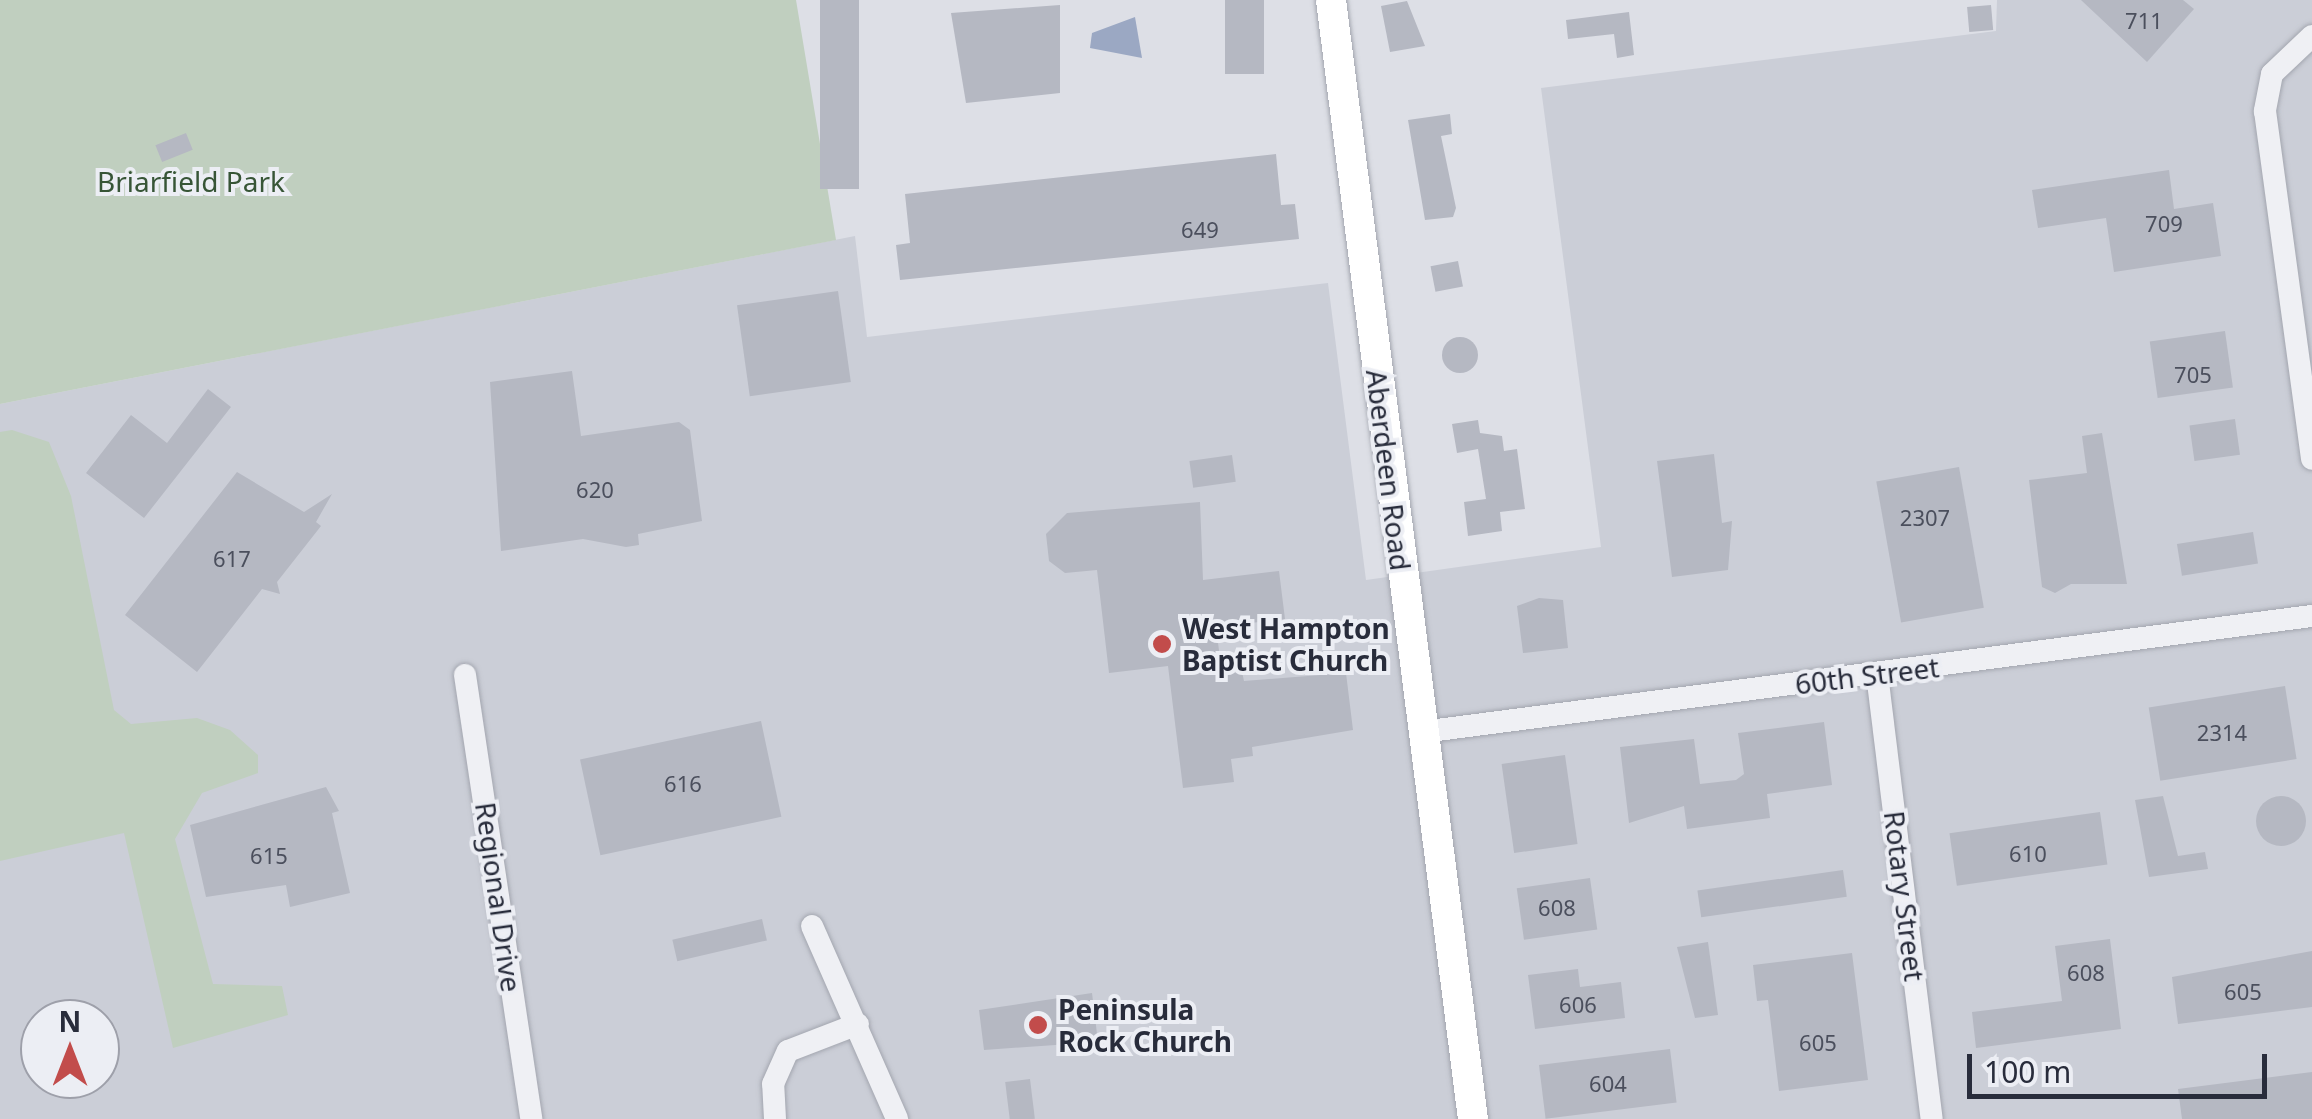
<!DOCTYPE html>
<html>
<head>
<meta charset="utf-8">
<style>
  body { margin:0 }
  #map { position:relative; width:2312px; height:1119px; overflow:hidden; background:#dddfe6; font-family:"Noto Sans",sans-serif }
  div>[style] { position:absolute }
  .built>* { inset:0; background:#cbced7 }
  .green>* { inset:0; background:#c0cfbf }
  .water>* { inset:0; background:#9ba8c3 }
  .building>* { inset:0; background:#b5b8c2; transform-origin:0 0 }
  .round { border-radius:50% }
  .roads { filter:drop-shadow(0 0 2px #a3a6af) drop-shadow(0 0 2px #a3a6af) }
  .minor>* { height:22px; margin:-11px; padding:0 11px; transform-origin:11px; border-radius:11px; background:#eff0f4 }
  .major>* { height:30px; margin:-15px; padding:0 15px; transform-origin:15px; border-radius:15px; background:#fff }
  .dots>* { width:28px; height:28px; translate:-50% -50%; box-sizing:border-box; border:5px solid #eceef4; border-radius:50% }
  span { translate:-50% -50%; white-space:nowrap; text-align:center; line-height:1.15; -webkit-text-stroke:8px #eceef4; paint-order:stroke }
  .number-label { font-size:22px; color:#4b4f5d }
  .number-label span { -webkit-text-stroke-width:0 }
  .park-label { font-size:28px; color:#375536 }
  .street-label { font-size:28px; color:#282c3b }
  .poi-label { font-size:28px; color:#282c3b; font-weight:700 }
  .left { translate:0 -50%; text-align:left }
  .north { position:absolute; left:20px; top:999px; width:100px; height:100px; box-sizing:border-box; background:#eceef4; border:2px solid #9ea0aa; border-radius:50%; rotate:0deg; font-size:28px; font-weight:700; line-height:40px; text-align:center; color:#282c3b }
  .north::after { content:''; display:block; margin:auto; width:35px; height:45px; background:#c24c4b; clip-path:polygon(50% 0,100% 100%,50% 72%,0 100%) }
  .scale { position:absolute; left:1967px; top:1054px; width:300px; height:45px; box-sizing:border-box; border:5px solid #282c3b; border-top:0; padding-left:12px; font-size:30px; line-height:35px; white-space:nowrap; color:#282c3b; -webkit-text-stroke:8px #eceef4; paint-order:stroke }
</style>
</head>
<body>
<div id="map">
  <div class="built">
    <i style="clip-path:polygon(evenodd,1997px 0,2312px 0,2312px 1119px,0 1119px,0 404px,855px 236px,867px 337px,1328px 283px,1366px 580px,1601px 547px,1541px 88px,1996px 31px,1997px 0,40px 1019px,100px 1019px,100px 1079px,40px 1079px,40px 1019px)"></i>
  </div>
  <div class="green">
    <i style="clip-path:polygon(0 0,796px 0,836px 240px,0 404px)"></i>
    <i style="clip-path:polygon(12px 430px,49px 442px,71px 496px,114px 710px,131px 724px,197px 718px,230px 730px,258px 755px,258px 773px,202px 793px,175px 839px,213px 984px,282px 986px,288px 1015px,173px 1048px,124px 833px,0 861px,0 432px)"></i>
  </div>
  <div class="water">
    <i style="clip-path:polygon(1135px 17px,1142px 58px,1090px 48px,1092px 33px)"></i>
  </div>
  <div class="building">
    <i style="left:820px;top:0;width:39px;height:189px"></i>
    <i style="left:1225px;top:0;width:39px;height:74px"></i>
    <i style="clip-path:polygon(2081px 0,2183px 0,2194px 9px,2147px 62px)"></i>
    <i style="clip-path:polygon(1407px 1px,1425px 46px,1390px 52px,1381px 6px)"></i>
    <i style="clip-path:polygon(1060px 5px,1060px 93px,966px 103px,951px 13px)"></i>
    <i style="left:1991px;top:5px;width:25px;height:24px;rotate:85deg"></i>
    <i style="clip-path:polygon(1629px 12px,1634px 55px,1617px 58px,1614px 34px,1568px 39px,1566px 20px)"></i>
    <i style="clip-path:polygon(1450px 114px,1452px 134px,1441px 136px,1456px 208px,1453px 217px,1425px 220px,1408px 120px)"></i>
    <i style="left:186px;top:133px;width:18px;height:33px;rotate:68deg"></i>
    <i style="clip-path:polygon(1276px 154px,1281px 205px,1295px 204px,1299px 239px,900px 280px,896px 245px,910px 243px,905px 194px)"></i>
    <i style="clip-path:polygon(2169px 170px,2174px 209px,2213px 203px,2221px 256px,2114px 272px,2106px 218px,2038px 228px,2032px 190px)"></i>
    <i style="left:1458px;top:261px;width:26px;height:28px;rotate:79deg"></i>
    <i style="left:838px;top:291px;width:92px;height:102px;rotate:82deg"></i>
    <i style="left:2225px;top:331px;width:57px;height:76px;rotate:82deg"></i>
    <i class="round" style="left:1442px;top:337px;width:36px;height:36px"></i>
    <i style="clip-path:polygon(572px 371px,581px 436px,679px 422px,690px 430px,702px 521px,638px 534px,639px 545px,626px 547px,583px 539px,501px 551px,490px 382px)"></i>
    <i style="clip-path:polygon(208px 389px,231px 407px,144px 518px,86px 473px,131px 415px,167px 443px)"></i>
    <i style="left:2235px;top:419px;width:36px;height:46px;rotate:82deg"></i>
    <i style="clip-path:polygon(1478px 420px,1480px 433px,1502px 436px,1504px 451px,1517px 449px,1525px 509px,1500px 512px,1502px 531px,1468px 536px,1464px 502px,1486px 499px,1478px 449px,1457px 453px,1452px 424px)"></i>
    <i style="clip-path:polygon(2102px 433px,2127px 584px,2071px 584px,2055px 593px,2042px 587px,2029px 480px,2087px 473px,2082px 436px)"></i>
    <i style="clip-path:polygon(1714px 454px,1722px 523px,1732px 521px,1728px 570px,1672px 577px,1657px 461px)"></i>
    <i style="left:1232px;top:455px;width:27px;height:43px;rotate:82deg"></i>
    <i style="left:1959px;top:467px;width:143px;height:84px;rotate:80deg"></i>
    <i style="clip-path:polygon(237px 472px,304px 512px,332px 494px,316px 522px,321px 526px,277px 582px,280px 594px,262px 589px,197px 672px,125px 615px)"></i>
    <i style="clip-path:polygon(1200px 502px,1203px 580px,1279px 571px,1285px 619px,1216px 627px,1222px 674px,1242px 672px,1244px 681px,1346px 673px,1353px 730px,1252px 747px,1253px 756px,1231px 759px,1234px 782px,1183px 788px,1168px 666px,1109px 673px,1097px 570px,1065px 573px,1049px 561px,1046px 534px,1067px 513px)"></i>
    <i style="left:2253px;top:532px;width:32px;height:77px;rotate:81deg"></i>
    <i style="clip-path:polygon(1539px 598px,1563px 600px,1568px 648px,1523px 653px,1517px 606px)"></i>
    <i style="left:2285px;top:686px;width:74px;height:138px;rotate:81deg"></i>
    <i style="left:761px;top:721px;width:98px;height:185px;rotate:78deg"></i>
    <i style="clip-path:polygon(1824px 722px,1832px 785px,1767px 794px,1770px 818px,1687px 829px,1684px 806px,1629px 823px,1620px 747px,1694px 739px,1700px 784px,1736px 780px,1744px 774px,1738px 733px)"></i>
    <i style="left:1565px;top:755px;width:90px;height:64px;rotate:82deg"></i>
    <i style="clip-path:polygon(326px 787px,339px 811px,332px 813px,350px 893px,290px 907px,286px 885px,206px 897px,190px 825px)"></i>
    <i style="clip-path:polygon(2163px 796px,2178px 856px,2205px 852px,2208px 869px,2149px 877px,2135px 800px)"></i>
    <i class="round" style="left:2256px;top:796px;width:50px;height:50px"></i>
    <i style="left:2100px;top:812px;width:53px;height:152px;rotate:82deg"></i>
    <i style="left:1843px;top:870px;width:27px;height:147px;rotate:82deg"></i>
    <i style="left:1590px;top:878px;width:52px;height:74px;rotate:82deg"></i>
    <i style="left:762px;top:919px;width:22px;height:92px;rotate:77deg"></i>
    <i style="clip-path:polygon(2110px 939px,2121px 1029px,1976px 1048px,1972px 1012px,2062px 1001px,2055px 946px)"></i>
    <i style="clip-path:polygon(1708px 942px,1718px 1015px,1695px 1018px,1677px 947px)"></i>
    <i style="clip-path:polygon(2312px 951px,2312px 1007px,2178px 1024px,2172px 977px)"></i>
    <i style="clip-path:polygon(1852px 953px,1868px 1080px,1779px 1091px,1768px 1000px,1757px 1001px,1753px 965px)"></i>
    <i style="clip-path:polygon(1578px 969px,1580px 987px,1621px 982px,1625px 1018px,1535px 1029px,1528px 975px)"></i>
    <i style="clip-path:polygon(1092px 993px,1098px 1042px,984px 1050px,979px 1010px)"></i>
    <i style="left:1670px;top:1049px;width:54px;height:132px;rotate:83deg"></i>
    <i style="clip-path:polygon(2312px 1072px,2312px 1119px,2182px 1119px,2178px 1089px)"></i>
    <i style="left:1030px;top:1079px;width:40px;height:25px;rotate:83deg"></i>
  </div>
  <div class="roads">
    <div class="minor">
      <i style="left:2312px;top:36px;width:55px;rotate:136.5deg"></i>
      <i style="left:2272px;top:74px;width:38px;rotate:101deg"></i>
      <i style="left:2265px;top:111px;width:351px;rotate:82.3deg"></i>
      <i style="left:1877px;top:674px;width:448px;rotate:83deg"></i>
      <i style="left:465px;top:675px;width:449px;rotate:81.5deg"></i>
      <i style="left:1422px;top:732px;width:898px;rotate:-7.43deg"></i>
      <i style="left:812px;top:926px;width:211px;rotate:66.2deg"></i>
      <i style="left:775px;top:1119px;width:35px;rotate:-93deg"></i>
      <i style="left:773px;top:1084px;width:36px;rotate:-66deg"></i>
      <i style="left:788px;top:1051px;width:75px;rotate:-21.1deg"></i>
    </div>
    <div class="major">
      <i style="left:1331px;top:0;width:1128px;rotate:82.77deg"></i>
    </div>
  </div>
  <div class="dots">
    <i style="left:1162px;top:644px;background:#c24c4b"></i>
    <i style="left:1038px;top:1025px;background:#c24c4b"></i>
  </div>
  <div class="number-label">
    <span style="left:2144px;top:21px">711</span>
    <span style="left:2164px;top:224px">709</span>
    <span style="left:1200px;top:230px">649</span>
    <span style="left:2193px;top:375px">705</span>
    <span style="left:595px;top:490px">620</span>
    <span style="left:1925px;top:518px">2307</span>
    <span style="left:232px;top:559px">617</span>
    <span style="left:2222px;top:733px">2314</span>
    <span style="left:683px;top:784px">616</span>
    <span style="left:2028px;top:854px">610</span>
    <span style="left:269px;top:856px">615</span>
    <span style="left:1557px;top:908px">608</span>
    <span style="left:2086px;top:973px">608</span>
    <span style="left:2243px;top:992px">605</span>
    <span style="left:1578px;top:1005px">606</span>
    <span style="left:1818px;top:1043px">605</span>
    <span style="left:1608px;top:1084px">604</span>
  </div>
  <div class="park-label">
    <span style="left:191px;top:181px">Briarfield Park</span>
  </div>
  <div class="street-label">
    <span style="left:1389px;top:470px;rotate:83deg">Aberdeen Road</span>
    <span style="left:1867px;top:675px;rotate:-7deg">60th Street</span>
    <span style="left:1905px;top:896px;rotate:83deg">Rotary Street</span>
    <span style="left:499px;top:897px;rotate:82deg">Regional Drive</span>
  </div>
  <div class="poi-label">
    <span class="left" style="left:1182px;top:644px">West Hampton<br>Baptist Church</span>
    <span class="left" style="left:1058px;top:1025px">Peninsula<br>Rock Church</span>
  </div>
  <div class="north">N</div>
  <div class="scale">100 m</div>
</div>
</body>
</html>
